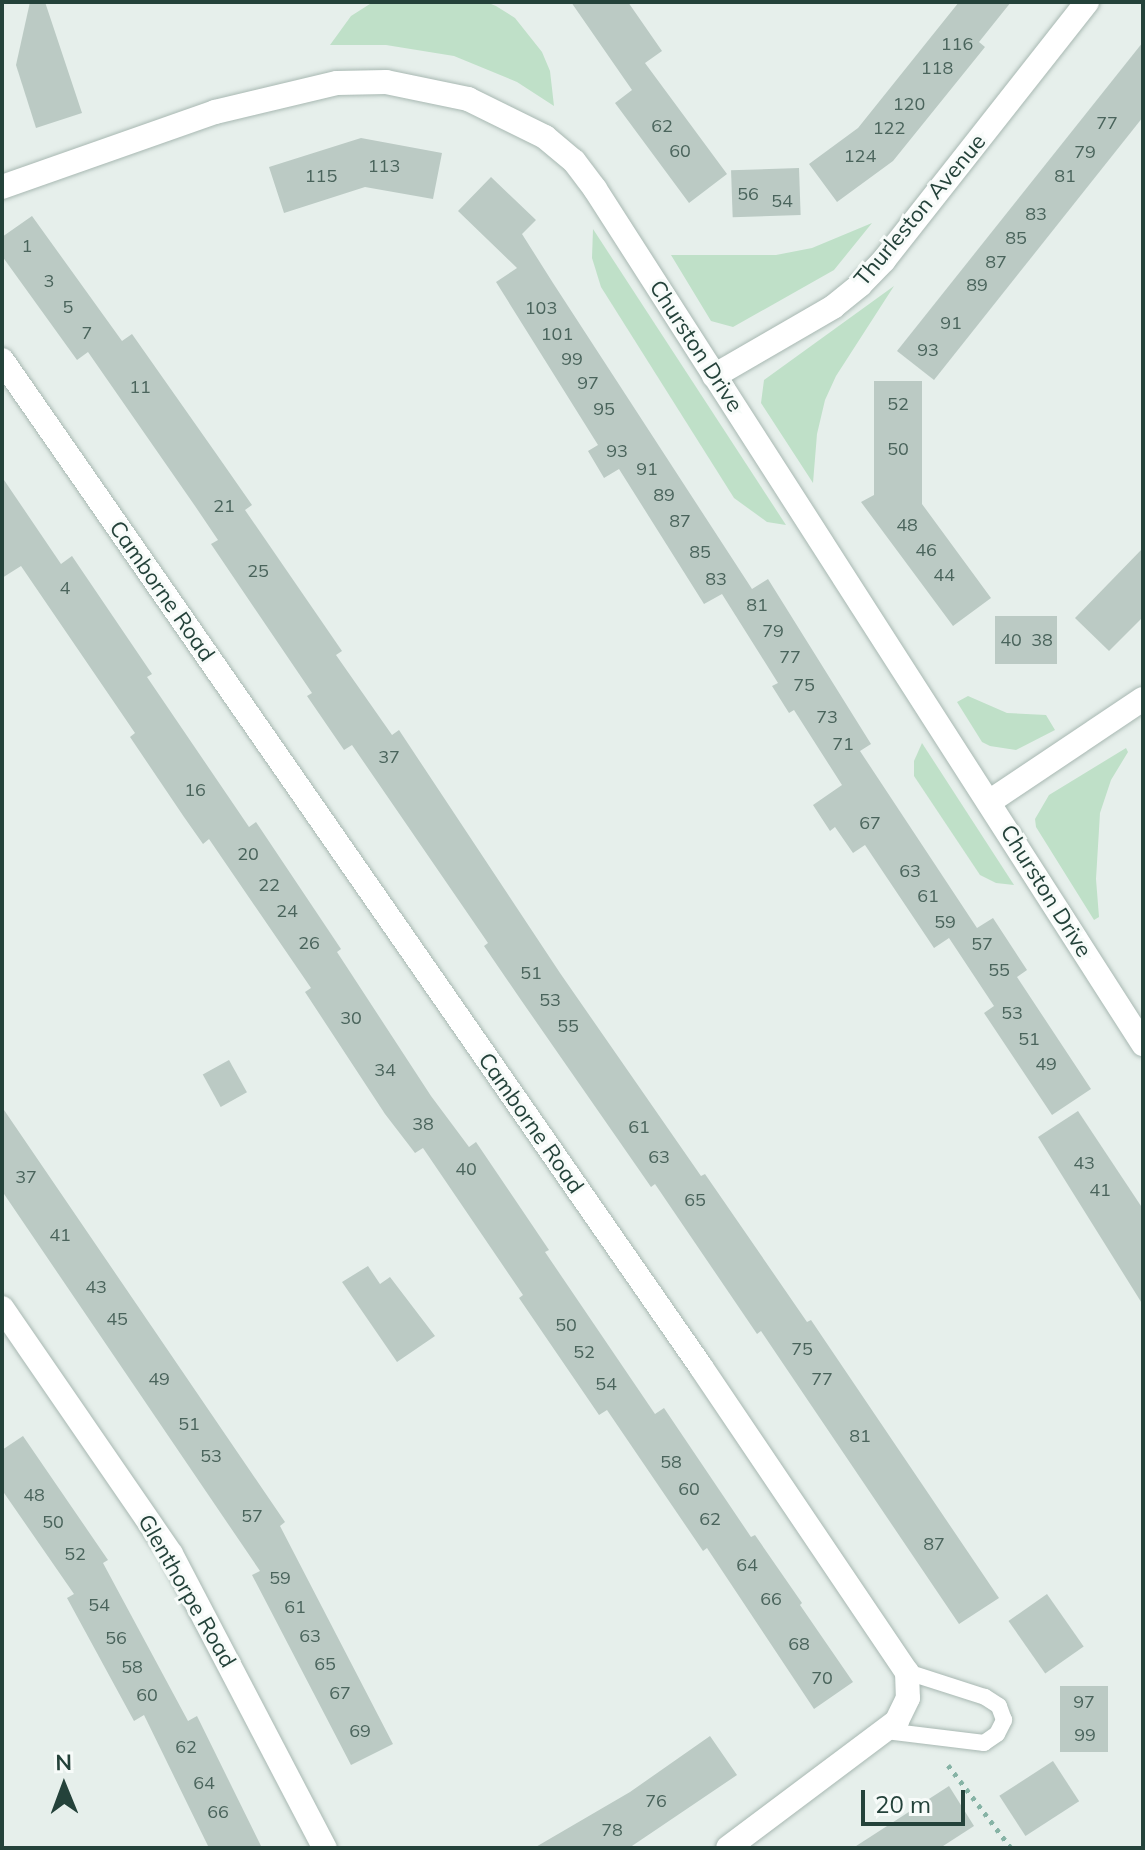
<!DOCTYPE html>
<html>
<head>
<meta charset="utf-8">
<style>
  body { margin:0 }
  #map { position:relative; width:1145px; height:1850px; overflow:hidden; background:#e6efeb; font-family:Mulish,sans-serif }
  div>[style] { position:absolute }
  .green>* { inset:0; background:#bfe0c8 }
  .building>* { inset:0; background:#bbcac4; transform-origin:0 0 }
  .path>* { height:5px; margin-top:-2.5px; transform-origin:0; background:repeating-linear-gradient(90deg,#86b3a5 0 4px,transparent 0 10px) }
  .roads { filter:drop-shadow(0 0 2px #a8b8b2) drop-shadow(0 0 2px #a8b8b2) }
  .service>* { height:16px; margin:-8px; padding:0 8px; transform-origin:8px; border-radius:8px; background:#fff }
  .minor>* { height:24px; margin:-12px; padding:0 12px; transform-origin:12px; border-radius:12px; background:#fff }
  span { translate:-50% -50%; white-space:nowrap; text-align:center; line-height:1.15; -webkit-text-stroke:6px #f7fbf9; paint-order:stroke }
  .number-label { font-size:18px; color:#4a645c }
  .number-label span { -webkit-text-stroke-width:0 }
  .street-label { font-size:22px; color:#24423a }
  .frame { position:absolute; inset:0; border:4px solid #24423a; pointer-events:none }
  .north { position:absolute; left:24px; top:1746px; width:80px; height:80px; -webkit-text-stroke:6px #f7fbf9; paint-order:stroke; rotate:359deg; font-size:22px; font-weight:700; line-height:32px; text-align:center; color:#24423a }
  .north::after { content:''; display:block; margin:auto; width:28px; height:36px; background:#24423a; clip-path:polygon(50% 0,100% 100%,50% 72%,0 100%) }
  .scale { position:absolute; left:861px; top:1790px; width:104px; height:36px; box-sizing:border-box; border:4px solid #24423a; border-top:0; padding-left:10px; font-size:24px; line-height:28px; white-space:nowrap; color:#24423a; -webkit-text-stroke:6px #f7fbf9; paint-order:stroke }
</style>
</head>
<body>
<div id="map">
  <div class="green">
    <i style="clip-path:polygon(373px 2px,486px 2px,496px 6px,515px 18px,542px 52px,550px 71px,554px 106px,517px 82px,454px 56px,386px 45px,330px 45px,351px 16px)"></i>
    <i style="clip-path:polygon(872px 223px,834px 270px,733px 327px,711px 321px,671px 255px,776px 255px,812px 248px)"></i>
    <i style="clip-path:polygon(593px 229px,786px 525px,767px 522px,734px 498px,601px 287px,592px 258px)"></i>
    <i style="clip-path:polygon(894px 286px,836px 376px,825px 400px,817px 434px,813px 483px,761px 403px,764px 380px)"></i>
    <i style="clip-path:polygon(968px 696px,1007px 713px,1046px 715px,1055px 730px,1016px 750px,990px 746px,982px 742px,957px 702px)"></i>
    <i style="clip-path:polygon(922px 743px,1014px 885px,996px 883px,980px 875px,914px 776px,914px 761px)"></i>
    <i style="clip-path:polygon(1126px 748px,1128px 752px,1111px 780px,1100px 813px,1096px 879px,1099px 917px,1094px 920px,1036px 827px,1035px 819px,1049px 795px)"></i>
  </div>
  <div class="building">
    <i style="clip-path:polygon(30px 2px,45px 2px,82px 113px,36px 128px,16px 65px)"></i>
    <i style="clip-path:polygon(571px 2px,628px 2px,662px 51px,645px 63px,727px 174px,689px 203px,615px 103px,632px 90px)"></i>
    <i style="clip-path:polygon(959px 2px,1011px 2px,979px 42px,985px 47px,893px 161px,837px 202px,809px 164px,858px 128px)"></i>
    <i style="clip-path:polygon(1143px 42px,1143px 117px,934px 380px,897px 351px)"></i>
    <i style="clip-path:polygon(361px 138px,442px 153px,433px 199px,365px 187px,284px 213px,269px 167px)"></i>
    <i style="left:799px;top:168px;width:47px;height:68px;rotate:88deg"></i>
    <i style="clip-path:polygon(491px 177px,536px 220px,522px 234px,553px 283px,752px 589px,768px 579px,871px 744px,860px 751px,977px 928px,993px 918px,1027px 970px,1017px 977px,1091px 1089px,1052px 1115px,984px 1013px,994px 1006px,949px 938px,934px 948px,865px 845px,853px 853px,835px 827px,830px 831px,813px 805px,842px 785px,794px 710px,789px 713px,772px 686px,778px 683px,722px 594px,704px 604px,619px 469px,604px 478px,588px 451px,598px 445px,496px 282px,517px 268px,458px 211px)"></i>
    <i style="clip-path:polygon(32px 216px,122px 341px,132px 334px,215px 452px,252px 505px,245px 510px,342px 651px,336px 655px,392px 735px,399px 730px,560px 973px,701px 1176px,705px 1174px,807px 1322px,811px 1320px,999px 1598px,959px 1624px,761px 1331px,757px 1334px,655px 1184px,651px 1187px,521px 1000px,484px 946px,488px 943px,352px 745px,344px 750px,307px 696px,312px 693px,211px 544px,218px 540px,195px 506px,88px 352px,77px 360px,2px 256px,2px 237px)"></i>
    <i style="clip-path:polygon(874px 381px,922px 381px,922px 504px,991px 598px,953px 626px,861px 502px,874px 495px)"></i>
    <i style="clip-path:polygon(2px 477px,61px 564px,72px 556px,152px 674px,147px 677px,249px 827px,256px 822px,341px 949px,337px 952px,431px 1096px,469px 1147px,476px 1142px,549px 1250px,545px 1252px,655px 1414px,664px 1408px,751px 1537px,755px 1535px,802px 1603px,800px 1605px,853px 1682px,814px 1709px,707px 1548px,703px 1551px,607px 1410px,599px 1415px,519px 1298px,523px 1295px,423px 1148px,415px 1153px,385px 1114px,305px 992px,311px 988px,209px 839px,203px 844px,184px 817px,130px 737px,135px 733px,21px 566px,2px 578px)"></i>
    <i style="clip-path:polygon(1143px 548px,1143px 617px,1109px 651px,1075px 618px)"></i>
    <i style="left:995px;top:616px;width:62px;height:48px"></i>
    <i style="left:229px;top:1060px;width:37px;height:30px;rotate:61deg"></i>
    <i style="clip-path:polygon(2px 1107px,285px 1522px,280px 1526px,393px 1744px,351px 1765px,252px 1575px,260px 1571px,2px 1191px)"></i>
    <i style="clip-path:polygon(1078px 1111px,1143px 1209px,1143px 1305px,1038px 1137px)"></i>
    <i style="clip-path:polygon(368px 1266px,380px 1284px,390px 1277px,435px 1336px,397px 1362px,342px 1282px)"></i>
    <i style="clip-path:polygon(23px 1436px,108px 1560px,103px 1563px,188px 1721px,197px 1716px,262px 1848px,209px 1848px,144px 1715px,134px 1721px,67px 1598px,74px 1594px,2px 1490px,2px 1450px)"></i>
    <i style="left:1047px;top:1594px;width:64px;height:47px;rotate:55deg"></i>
    <i style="left:1060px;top:1686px;width:48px;height:66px"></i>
    <i style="clip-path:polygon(710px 1736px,737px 1775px,629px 1848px,534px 1848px,630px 1792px)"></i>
    <i style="left:1053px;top:1761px;width:48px;height:64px;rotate:57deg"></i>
    <i style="clip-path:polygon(949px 1786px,974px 1826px,940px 1848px,853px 1848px)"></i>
  </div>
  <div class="path">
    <i style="left:948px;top:1765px;width:104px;rotate:52.8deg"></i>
  </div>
  <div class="roads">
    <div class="service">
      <i style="left:886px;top:1731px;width:99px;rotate:7deg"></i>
      <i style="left:984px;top:1743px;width:16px;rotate:-35deg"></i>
      <i style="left:997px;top:1734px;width:16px;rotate:-63deg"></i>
      <i style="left:1004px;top:1720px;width:15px;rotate:-110deg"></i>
      <i style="left:999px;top:1706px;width:17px;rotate:-147deg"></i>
      <i style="left:985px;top:1697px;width:82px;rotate:-162.2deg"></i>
    </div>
    <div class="minor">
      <i style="left:2px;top:187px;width:226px;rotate:-19.4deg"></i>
      <i style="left:215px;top:112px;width:125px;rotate:-13.4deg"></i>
      <i style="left:337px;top:83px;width:49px;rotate:-1.2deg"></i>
      <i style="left:386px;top:82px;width:84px;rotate:11.7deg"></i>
      <i style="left:468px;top:99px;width:86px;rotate:26.3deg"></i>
      <i style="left:545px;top:137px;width:38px;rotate:40deg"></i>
      <i style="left:574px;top:161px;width:35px;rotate:53deg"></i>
      <i style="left:595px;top:189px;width:1016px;rotate:57.34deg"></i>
      <i style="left:2px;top:360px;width:1226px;rotate:55.23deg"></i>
      <i style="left:701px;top:1367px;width:368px;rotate:56deg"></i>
      <i style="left:907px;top:1672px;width:26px;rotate:88deg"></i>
      <i style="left:908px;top:1698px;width:25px;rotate:116deg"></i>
      <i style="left:897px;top:1721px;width:211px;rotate:143.1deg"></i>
      <i style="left:714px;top:376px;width:138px;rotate:-30.1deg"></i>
      <i style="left:833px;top:307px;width:35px;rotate:-39deg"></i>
      <i style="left:860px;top:285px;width:35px;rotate:-46deg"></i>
      <i style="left:884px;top:260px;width:328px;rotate:-51.8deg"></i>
      <i style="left:989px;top:802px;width:185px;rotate:-33.8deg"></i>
      <i style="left:2px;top:1308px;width:298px;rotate:55.5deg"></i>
      <i style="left:171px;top:1554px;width:332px;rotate:62.4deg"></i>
    </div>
  </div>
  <div class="number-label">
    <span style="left:957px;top:44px">116</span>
    <span style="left:937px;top:68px">118</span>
    <span style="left:909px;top:104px">120</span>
    <span style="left:1107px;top:123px">77</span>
    <span style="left:662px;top:126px">62</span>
    <span style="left:889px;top:128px">122</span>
    <span style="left:680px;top:151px">60</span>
    <span style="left:1085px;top:152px">79</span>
    <span style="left:860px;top:156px">124</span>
    <span style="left:384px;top:166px">113</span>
    <span style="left:321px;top:176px">115</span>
    <span style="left:1065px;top:176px">81</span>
    <span style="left:748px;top:194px">56</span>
    <span style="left:782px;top:201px">54</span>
    <span style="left:1036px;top:214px">83</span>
    <span style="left:1016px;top:238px">85</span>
    <span style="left:27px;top:246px">1</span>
    <span style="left:996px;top:262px">87</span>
    <span style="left:49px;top:281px">3</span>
    <span style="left:977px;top:285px">89</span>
    <span style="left:68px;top:307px">5</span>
    <span style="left:541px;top:308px">103</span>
    <span style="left:951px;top:323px">91</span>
    <span style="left:87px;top:333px">7</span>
    <span style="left:557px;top:334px">101</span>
    <span style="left:928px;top:350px">93</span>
    <span style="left:572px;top:359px">99</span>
    <span style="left:588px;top:383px">97</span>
    <span style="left:140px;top:387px">11</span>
    <span style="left:898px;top:404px">52</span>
    <span style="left:604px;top:409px">95</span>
    <span style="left:898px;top:449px">50</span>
    <span style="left:617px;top:451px">93</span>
    <span style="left:647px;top:469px">91</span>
    <span style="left:664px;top:495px">89</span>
    <span style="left:224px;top:506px">21</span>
    <span style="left:680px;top:521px">87</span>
    <span style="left:907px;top:525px">48</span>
    <span style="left:926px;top:550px">46</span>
    <span style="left:700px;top:552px">85</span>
    <span style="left:258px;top:571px">25</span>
    <span style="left:944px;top:575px">44</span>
    <span style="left:716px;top:579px">83</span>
    <span style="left:65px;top:588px">4</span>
    <span style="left:757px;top:605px">81</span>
    <span style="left:773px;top:631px">79</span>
    <span style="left:1011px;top:640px">40</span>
    <span style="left:1042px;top:640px">38</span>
    <span style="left:790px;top:657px">77</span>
    <span style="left:804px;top:685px">75</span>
    <span style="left:827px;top:717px">73</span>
    <span style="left:843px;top:744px">71</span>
    <span style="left:389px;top:757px">37</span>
    <span style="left:195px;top:790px">16</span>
    <span style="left:870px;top:823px">67</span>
    <span style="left:248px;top:854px">20</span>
    <span style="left:910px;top:871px">63</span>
    <span style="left:269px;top:885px">22</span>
    <span style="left:928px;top:896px">61</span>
    <span style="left:287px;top:911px">24</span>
    <span style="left:945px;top:922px">59</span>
    <span style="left:309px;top:943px">26</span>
    <span style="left:982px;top:944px">57</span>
    <span style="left:999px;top:970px">55</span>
    <span style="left:531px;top:973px">51</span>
    <span style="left:550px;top:1000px">53</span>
    <span style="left:1012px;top:1013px">53</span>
    <span style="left:351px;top:1018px">30</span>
    <span style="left:568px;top:1026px">55</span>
    <span style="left:1029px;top:1039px">51</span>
    <span style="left:1046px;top:1064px">49</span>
    <span style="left:385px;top:1070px">34</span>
    <span style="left:423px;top:1124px">38</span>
    <span style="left:639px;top:1127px">61</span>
    <span style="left:659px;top:1157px">63</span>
    <span style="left:1084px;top:1163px">43</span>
    <span style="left:466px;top:1169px">40</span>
    <span style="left:26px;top:1177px">37</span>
    <span style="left:1100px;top:1190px">41</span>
    <span style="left:695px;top:1200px">65</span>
    <span style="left:60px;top:1235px">41</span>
    <span style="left:96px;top:1287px">43</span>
    <span style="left:117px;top:1319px">45</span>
    <span style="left:566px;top:1325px">50</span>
    <span style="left:802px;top:1349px">75</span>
    <span style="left:584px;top:1352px">52</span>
    <span style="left:159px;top:1379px">49</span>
    <span style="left:822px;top:1379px">77</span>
    <span style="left:606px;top:1384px">54</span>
    <span style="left:189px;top:1424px">51</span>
    <span style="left:860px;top:1436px">81</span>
    <span style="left:211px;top:1456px">53</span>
    <span style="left:671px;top:1462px">58</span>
    <span style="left:689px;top:1489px">60</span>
    <span style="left:34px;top:1495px">48</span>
    <span style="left:252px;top:1516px">57</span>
    <span style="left:710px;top:1519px">62</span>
    <span style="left:53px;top:1522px">50</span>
    <span style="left:934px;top:1544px">87</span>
    <span style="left:75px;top:1554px">52</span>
    <span style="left:747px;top:1565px">64</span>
    <span style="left:280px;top:1578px">59</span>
    <span style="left:771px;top:1599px">66</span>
    <span style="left:99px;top:1605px">54</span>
    <span style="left:295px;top:1607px">61</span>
    <span style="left:310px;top:1636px">63</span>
    <span style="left:116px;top:1638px">56</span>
    <span style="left:799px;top:1644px">68</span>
    <span style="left:325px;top:1664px">65</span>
    <span style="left:132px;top:1667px">58</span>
    <span style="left:822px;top:1678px">70</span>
    <span style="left:340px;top:1693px">67</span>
    <span style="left:147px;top:1695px">60</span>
    <span style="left:1084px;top:1702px">97</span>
    <span style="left:360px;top:1731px">69</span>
    <span style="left:1085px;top:1735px">99</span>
    <span style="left:186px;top:1747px">62</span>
    <span style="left:204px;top:1783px">64</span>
    <span style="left:656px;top:1801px">76</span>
    <span style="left:218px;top:1812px">66</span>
    <span style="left:612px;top:1830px">78</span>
  </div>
  <div class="street-label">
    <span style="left:920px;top:210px;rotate:-50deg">Thurleston Avenue</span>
    <span style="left:696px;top:346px;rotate:57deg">Churston Drive</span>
    <span style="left:162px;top:591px;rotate:55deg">Camborne Road</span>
    <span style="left:1046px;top:891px;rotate:58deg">Churston Drive</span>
    <span style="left:531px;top:1123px;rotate:55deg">Camborne Road</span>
    <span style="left:187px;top:1591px;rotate:60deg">Glenthorpe Road</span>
  </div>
  <div class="frame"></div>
  <div class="north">N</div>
  <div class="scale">20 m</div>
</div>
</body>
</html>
